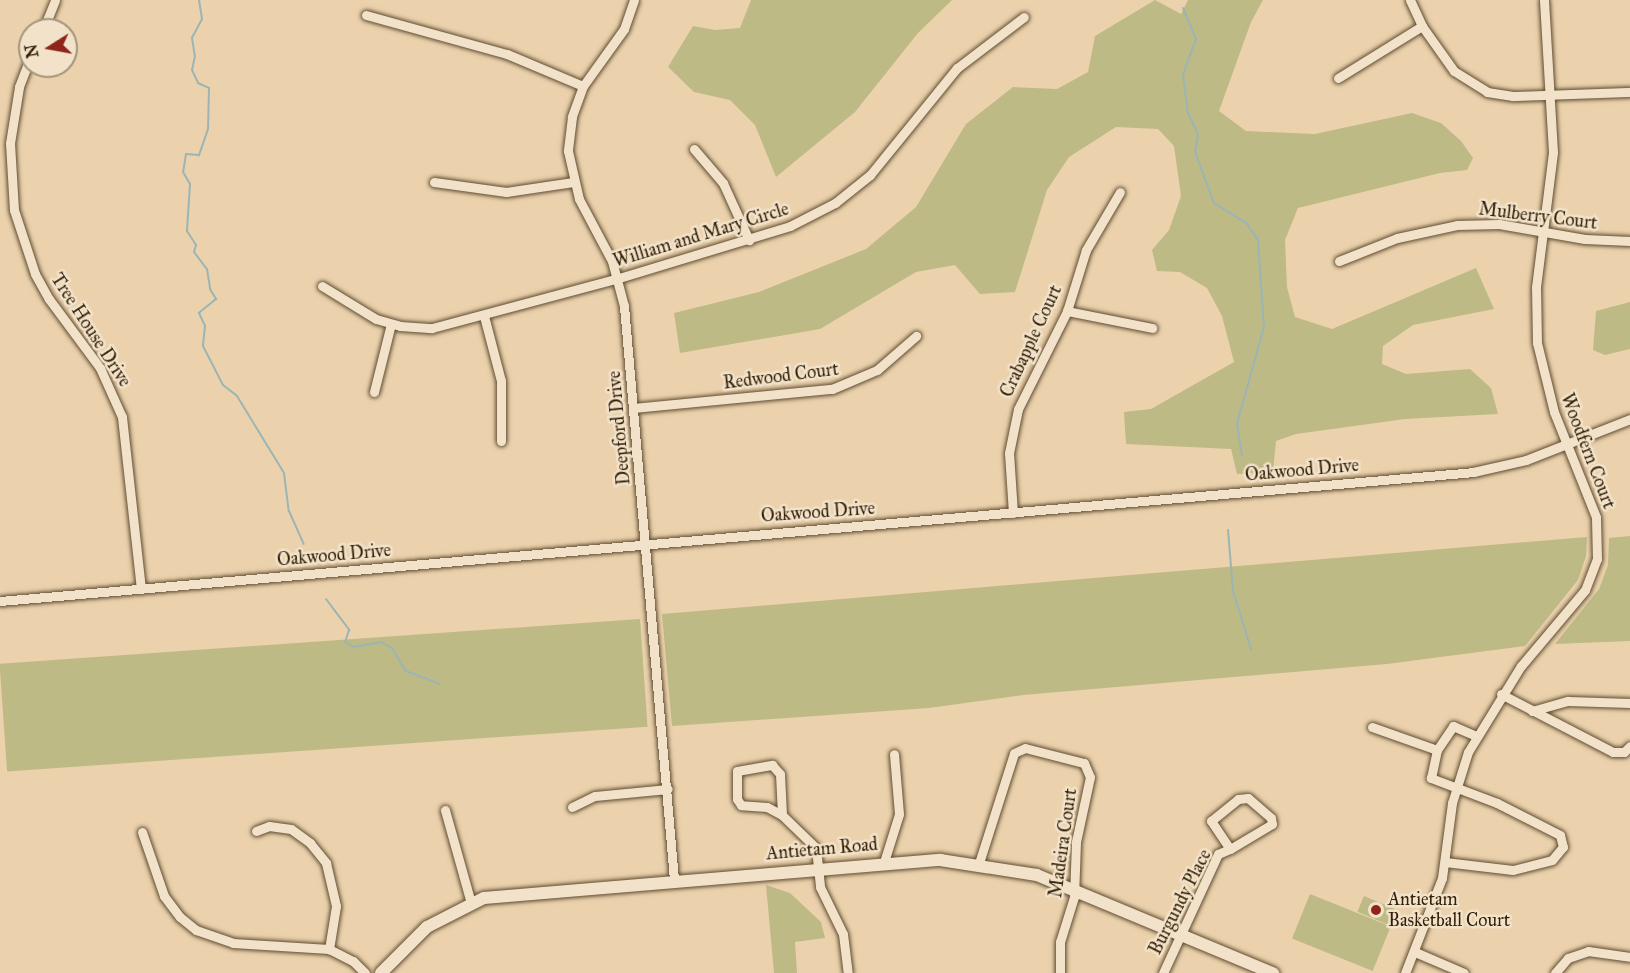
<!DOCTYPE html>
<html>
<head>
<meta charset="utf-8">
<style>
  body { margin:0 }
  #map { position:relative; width:1630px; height:973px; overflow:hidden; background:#ebd2ad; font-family:"IM FELL Great Primer",serif }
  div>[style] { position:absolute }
  .green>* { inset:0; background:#beba85; transform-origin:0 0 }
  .stream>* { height:2px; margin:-1px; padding:0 1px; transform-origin:1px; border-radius:1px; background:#9bb5b4 }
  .roads { filter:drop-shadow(0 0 2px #604c30) drop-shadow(0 0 2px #604c30) }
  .minor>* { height:9px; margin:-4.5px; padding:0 4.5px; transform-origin:4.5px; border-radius:4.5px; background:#f2e2ca }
  .tertiary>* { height:12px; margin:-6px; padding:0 6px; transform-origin:6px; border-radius:6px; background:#f2e2ca }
  .dots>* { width:16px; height:16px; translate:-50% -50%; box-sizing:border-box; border:3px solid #f2e2ca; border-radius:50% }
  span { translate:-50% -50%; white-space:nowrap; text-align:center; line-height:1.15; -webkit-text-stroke:5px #f2e2ca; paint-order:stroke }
  .street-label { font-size:18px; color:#322006 }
  .poi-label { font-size:18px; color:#322006 }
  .left { translate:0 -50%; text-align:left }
  .north { position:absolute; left:18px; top:18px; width:60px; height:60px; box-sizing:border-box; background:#f2e2ca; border:2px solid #a5947c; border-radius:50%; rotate:259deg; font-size:16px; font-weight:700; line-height:24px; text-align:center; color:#322006 }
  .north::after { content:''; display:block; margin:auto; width:21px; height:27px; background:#8f2418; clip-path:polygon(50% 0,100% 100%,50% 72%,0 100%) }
</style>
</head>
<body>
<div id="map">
  <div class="green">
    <i style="clip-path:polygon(751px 0,952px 0,918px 33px,855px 112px,776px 177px,755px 125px,730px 100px,694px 92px,668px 67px,693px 26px,715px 30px,740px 28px)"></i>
    <i style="clip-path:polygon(1155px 0,1181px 14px,1188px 0,1263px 0,1251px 22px,1219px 111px,1246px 131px,1315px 134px,1412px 113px,1441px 123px,1461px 141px,1473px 158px,1467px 170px,1440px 173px,1298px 208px,1285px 240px,1287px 287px,1295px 317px,1332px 329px,1476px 268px,1494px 309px,1413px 325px,1383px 346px,1382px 364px,1406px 374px,1470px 369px,1491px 388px,1498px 414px,1405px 419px,1296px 434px,1276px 441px,1273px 472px,1237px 474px,1231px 449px,1126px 444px,1124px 412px,1151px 409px,1234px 362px,1222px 316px,1207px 288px,1180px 272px,1157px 271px,1152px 250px,1169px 230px,1181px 196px,1174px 146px,1158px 129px,1116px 127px,1069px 157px,1047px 190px,1015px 292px,980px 294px,955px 265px,916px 272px,820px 329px,680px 353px,674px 313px,759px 292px,866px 249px,916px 207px,966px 124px,1013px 87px,1057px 89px,1088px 72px,1095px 36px)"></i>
    <i style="clip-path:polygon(1630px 302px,1630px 349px,1605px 355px,1593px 350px,1596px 311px)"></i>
    <i style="clip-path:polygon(1630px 536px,1630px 641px,1555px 644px,1599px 589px,1608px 565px,1609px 538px)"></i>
    <i style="clip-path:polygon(1587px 537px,1586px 556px,1578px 580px,1525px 646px,1387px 664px,1023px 695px,929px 708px,672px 726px,662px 614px)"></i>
    <i style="left:640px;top:619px;width:108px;height:642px;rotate:86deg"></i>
    <i style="clip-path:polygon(766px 885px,790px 893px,821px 922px,825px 938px,795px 942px,797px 973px,774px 973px)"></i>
    <i style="left:1310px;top:894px;width:87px;height:48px;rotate:22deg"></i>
    <i style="left:1364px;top:896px;width:34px;height:17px;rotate:23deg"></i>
  </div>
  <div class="stream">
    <i style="left:199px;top:0;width:19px;rotate:81deg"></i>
    <i style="left:202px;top:19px;width:21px;rotate:118deg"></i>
    <i style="left:192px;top:38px;width:18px;rotate:81deg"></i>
    <i style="left:195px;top:56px;width:14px;rotate:102deg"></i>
    <i style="left:192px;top:70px;width:14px;rotate:65deg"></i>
    <i style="left:198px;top:83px;width:12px;rotate:24deg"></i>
    <i style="left:209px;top:88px;width:41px;rotate:91.4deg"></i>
    <i style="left:208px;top:129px;width:28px;rotate:109deg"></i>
    <i style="left:199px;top:155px;width:13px;rotate:-176deg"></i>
    <i style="left:186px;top:154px;width:18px;rotate:99deg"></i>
    <i style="left:183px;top:172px;width:14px;rotate:60deg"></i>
    <i style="left:190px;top:184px;width:47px;rotate:93.7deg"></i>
    <i style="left:187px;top:231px;width:17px;rotate:57deg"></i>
    <i style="left:196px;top:245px;width:7px;rotate:106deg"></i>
    <i style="left:194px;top:252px;width:21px;rotate:53deg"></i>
    <i style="left:207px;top:269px;width:20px;rotate:81deg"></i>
    <i style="left:210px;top:289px;width:12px;rotate:59deg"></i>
    <i style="left:216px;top:299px;width:22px;rotate:141deg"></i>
    <i style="left:199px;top:313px;width:14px;rotate:65deg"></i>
    <i style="left:205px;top:326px;width:20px;rotate:96deg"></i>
    <i style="left:203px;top:346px;width:44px;rotate:62.9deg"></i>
    <i style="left:223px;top:385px;width:18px;rotate:38deg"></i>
    <i style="left:237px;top:396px;width:90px;rotate:58.6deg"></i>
    <i style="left:284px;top:473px;width:38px;rotate:83deg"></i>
    <i style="left:289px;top:511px;width:36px;rotate:66deg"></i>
    <i style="left:1183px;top:8px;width:34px;rotate:67deg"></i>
    <i style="left:1196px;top:39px;width:37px;rotate:110deg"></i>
    <i style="left:1183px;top:74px;width:39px;rotate:83deg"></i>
    <i style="left:1188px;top:113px;width:23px;rotate:65deg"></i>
    <i style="left:1198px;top:134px;width:18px;rotate:99deg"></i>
    <i style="left:1195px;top:152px;width:54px;rotate:69.6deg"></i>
    <i style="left:1214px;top:203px;width:39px;rotate:32deg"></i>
    <i style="left:1247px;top:224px;width:19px;rotate:55deg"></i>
    <i style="left:1258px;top:240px;width:87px;rotate:86.1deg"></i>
    <i style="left:1264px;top:327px;width:101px;rotate:105.6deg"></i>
    <i style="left:1237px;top:424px;width:32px;rotate:81deg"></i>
    <i style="left:1228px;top:530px;width:61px;rotate:85.3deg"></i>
    <i style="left:1233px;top:591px;width:61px;rotate:72.8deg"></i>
    <i style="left:326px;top:599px;width:39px;rotate:53deg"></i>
    <i style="left:349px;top:630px;width:13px;rotate:108deg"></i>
    <i style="left:345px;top:642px;width:10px;rotate:29deg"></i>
    <i style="left:354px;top:647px;width:27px;rotate:-10deg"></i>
    <i style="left:381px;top:642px;width:13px;rotate:29deg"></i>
    <i style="left:392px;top:648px;width:27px;rotate:59deg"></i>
    <i style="left:406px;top:671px;width:36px;rotate:21deg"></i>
  </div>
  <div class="roads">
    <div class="minor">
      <i style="left:634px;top:0;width:31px;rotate:109deg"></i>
      <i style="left:624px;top:29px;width:70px;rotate:125.7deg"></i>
      <i style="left:583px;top:86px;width:33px;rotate:110deg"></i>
      <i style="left:572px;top:117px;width:34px;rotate:97deg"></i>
      <i style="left:568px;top:151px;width:49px;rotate:77.1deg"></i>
      <i style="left:579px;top:199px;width:70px;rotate:62deg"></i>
      <i style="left:612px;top:261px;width:47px;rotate:75.1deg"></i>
      <i style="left:624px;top:306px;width:576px;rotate:85.02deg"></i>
      <i style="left:1410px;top:0;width:29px;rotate:65deg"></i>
      <i style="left:1422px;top:26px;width:55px;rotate:54.6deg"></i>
      <i style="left:1454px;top:71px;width:39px;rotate:32deg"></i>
      <i style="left:1487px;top:92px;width:26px;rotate:9deg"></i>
      <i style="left:1513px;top:96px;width:117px;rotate:-2deg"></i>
      <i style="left:366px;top:15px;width:146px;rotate:15.5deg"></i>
      <i style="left:507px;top:54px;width:82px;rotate:22.8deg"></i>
      <i style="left:43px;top:30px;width:32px;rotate:-68deg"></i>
      <i style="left:30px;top:58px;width:31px;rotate:111deg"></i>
      <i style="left:19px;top:87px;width:57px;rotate:99.1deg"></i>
      <i style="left:10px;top:143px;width:67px;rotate:86.6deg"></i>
      <i style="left:14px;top:210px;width:67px;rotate:71.8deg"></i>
      <i style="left:35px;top:274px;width:29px;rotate:61deg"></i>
      <i style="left:49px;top:299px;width:86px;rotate:53.5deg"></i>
      <i style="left:100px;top:368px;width:54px;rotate:65.8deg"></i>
      <i style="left:122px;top:417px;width:173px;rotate:83.7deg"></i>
      <i style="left:1338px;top:78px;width:99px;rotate:-31.8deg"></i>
      <i style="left:694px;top:149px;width:45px;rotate:49.5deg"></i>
      <i style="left:723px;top:183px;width:63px;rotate:65.5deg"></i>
      <i style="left:434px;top:182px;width:73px;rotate:7.9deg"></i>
      <i style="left:506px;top:192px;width:68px;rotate:-8.5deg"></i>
      <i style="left:1339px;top:261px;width:62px;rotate:-21.6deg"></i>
      <i style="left:1397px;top:238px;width:61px;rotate:-12.2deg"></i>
      <i style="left:1457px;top:225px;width:42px;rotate:-1.4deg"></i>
      <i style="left:1499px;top:224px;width:87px;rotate:9.9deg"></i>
      <i style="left:1585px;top:239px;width:45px;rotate:2.5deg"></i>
      <i style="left:322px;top:286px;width:63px;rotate:31.4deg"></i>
      <i style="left:376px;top:319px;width:25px;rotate:16deg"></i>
      <i style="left:400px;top:326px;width:32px;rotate:4deg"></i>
      <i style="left:432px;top:328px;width:194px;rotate:-15deg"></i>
      <i style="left:619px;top:278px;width:179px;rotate:-16.9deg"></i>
      <i style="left:790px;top:226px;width:51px;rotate:-27.1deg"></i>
      <i style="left:835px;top:203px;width:45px;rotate:-38.7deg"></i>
      <i style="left:870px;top:175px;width:138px;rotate:-50.9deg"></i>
      <i style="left:957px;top:68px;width:84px;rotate:-37.3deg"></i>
      <i style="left:1067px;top:311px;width:87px;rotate:11.3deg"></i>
      <i style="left:484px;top:316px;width:67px;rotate:75.3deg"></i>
      <i style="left:501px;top:381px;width:60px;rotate:90deg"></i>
      <i style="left:374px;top:392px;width:70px;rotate:-76deg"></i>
      <i style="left:633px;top:408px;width:200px;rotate:-5.5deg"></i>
      <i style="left:832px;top:389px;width:49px;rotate:-22.9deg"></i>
      <i style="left:877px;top:370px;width:52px;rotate:-41.1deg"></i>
      <i style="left:1013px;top:513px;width:60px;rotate:-93.8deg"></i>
      <i style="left:1009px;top:453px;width:45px;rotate:-78.4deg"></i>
      <i style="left:1018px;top:409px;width:110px;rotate:-63.4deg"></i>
      <i style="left:1067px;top:311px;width:64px;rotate:-72.7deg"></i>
      <i style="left:1086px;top:250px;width:67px;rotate:-59.6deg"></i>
      <i style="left:0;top:601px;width:1479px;rotate:-5deg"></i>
      <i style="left:1473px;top:472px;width:54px;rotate:-12.8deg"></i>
      <i style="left:1526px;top:460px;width:112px;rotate:-21.5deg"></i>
      <i style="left:1501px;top:694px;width:126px;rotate:27.4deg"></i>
      <i style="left:1613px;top:752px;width:11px"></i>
      <i style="left:1624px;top:752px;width:8px;rotate:-45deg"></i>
      <i style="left:1532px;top:711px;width:37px;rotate:-16deg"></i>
      <i style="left:1568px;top:701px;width:62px;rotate:1.8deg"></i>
      <i style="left:1372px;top:727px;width:69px;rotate:19.5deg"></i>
      <i style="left:772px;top:765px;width:12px;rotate:48deg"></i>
      <i style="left:780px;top:774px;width:41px;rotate:87.2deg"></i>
      <i style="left:782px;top:815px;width:17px;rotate:-152deg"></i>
      <i style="left:767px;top:807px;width:26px;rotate:-176deg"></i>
      <i style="left:741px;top:805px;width:7px;rotate:-124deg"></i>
      <i style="left:737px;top:799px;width:28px;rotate:-90deg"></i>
      <i style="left:737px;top:771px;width:36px;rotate:-10deg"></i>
      <i style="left:1248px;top:798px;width:30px;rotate:41deg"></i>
      <i style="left:1271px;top:818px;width:6px;rotate:81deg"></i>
      <i style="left:1272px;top:824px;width:49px;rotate:149.2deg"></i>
      <i style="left:1230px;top:849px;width:34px;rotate:-124deg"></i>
      <i style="left:1211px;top:821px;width:35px;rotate:-39deg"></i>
      <i style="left:1238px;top:799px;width:10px;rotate:-6deg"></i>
      <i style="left:572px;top:807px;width:25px;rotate:-26deg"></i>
      <i style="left:595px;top:796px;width:73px;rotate:-5.5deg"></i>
      <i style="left:445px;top:810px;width:97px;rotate:74.4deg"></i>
      <i style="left:782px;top:815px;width:47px;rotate:44.1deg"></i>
      <i style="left:816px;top:848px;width:39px;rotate:84deg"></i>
      <i style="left:820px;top:887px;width:52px;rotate:63.9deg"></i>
      <i style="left:843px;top:934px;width:39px;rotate:83deg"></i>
      <i style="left:256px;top:831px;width:14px;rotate:-21deg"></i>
      <i style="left:269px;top:826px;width:22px;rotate:8deg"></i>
      <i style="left:291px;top:829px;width:24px;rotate:36deg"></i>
      <i style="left:310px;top:843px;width:26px;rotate:51deg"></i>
      <i style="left:326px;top:863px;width:44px;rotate:76.9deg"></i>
      <i style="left:336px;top:906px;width:44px;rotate:99.2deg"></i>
      <i style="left:142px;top:832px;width:68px;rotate:71deg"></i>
      <i style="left:164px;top:896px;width:26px;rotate:53deg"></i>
      <i style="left:180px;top:917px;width:21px;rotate:39deg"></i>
      <i style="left:196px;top:930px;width:39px;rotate:19deg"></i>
      <i style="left:233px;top:943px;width:96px;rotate:3.6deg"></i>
      <i style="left:329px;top:949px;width:27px;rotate:27deg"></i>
      <i style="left:353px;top:961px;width:17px;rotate:45deg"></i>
      <i style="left:884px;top:862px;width:50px;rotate:-72.6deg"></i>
      <i style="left:899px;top:814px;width:60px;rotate:-94.8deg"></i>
      <i style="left:1445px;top:862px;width:68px;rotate:6.7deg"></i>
      <i style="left:1513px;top:870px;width:40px;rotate:-14.4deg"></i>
      <i style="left:1552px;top:860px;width:17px;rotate:-50deg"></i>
      <i style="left:1563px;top:847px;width:12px;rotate:-104deg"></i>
      <i style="left:1560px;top:835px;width:71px;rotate:-153.1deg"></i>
      <i style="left:1497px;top:803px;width:71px;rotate:-159.3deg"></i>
      <i style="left:1431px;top:778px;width:29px;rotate:-78deg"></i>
      <i style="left:1437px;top:750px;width:29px;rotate:-56deg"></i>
      <i style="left:1453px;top:726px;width:25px;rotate:23deg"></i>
      <i style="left:979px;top:863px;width:115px;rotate:-72.3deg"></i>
      <i style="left:1014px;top:753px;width:12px;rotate:-24deg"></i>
      <i style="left:1025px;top:748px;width:61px;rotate:14.3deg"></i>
      <i style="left:1084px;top:763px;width:15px;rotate:67deg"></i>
      <i style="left:1090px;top:777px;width:66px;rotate:102.2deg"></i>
      <i style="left:1076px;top:842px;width:55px;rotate:92.1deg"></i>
      <i style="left:1074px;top:897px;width:47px;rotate:107.3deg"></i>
      <i style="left:1060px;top:942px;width:31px;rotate:90deg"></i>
      <i style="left:1415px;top:952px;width:53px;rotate:23.2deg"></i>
      <i style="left:1163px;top:973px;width:131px;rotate:-65.2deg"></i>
      <i style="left:1218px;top:854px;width:13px;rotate:-23deg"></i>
      <i style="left:1405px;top:973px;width:102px;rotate:-68.7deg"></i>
      <i style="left:1442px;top:878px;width:76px;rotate:-82.4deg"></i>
      <i style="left:1452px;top:803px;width:53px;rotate:-72.6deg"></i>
      <i style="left:1468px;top:752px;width:101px;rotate:-58.4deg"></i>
      <i style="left:1521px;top:666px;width:99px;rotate:-49.9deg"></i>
      <i style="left:1585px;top:590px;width:33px;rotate:-69deg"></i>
      <i style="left:1597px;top:559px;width:42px;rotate:-91.4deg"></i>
      <i style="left:1596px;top:517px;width:113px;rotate:-111.8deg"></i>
      <i style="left:1554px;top:412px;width:71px;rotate:-103.8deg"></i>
      <i style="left:1537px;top:343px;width:56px;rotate:-91deg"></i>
      <i style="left:1536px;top:287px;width:136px;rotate:-82.8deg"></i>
      <i style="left:1553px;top:152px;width:152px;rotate:-93.4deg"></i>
      <i style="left:1555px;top:973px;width:20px;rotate:-49deg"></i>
      <i style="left:1568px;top:958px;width:21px;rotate:-19deg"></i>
      <i style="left:1588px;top:951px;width:42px;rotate:8.1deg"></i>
    </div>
    <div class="tertiary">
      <i style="left:381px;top:973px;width:65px;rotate:-45deg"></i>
      <i style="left:427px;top:927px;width:64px;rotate:-27deg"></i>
      <i style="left:484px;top:898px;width:458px;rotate:-4.8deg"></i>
      <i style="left:940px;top:860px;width:98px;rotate:8.8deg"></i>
      <i style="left:1037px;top:875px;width:256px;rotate:22.6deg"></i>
    </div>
  </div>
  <div class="dots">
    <i style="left:1376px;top:910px;background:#8f2418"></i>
  </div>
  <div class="street-label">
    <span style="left:1538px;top:216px;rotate:7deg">Mulberry Court</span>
    <span style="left:701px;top:235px;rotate:-17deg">William and Mary Circle</span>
    <span style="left:91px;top:330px;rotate:57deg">Tree House Drive</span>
    <span style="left:1031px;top:341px;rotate:-65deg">Crabapple Court</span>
    <span style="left:781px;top:376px;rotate:-7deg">Redwood Court</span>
    <span style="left:619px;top:428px;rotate:-95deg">Deepford Drive</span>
    <span style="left:1588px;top:451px;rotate:69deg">Woodfern Court</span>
    <span style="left:1302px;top:470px;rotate:-5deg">Oakwood Drive</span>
    <span style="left:818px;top:512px;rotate:-4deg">Oakwood Drive</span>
    <span style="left:334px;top:555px;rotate:-5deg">Oakwood Drive</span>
    <span style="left:1063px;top:843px;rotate:-82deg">Madeira Court</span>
    <span style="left:822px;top:849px;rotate:-5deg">Antietam Road</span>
    <span style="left:1180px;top:902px;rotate:-63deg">Burgundy Place</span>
  </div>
  <div class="poi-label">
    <span class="left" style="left:1388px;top:910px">Antietam<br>Basketball Court</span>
  </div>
  <div class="north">N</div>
</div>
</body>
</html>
